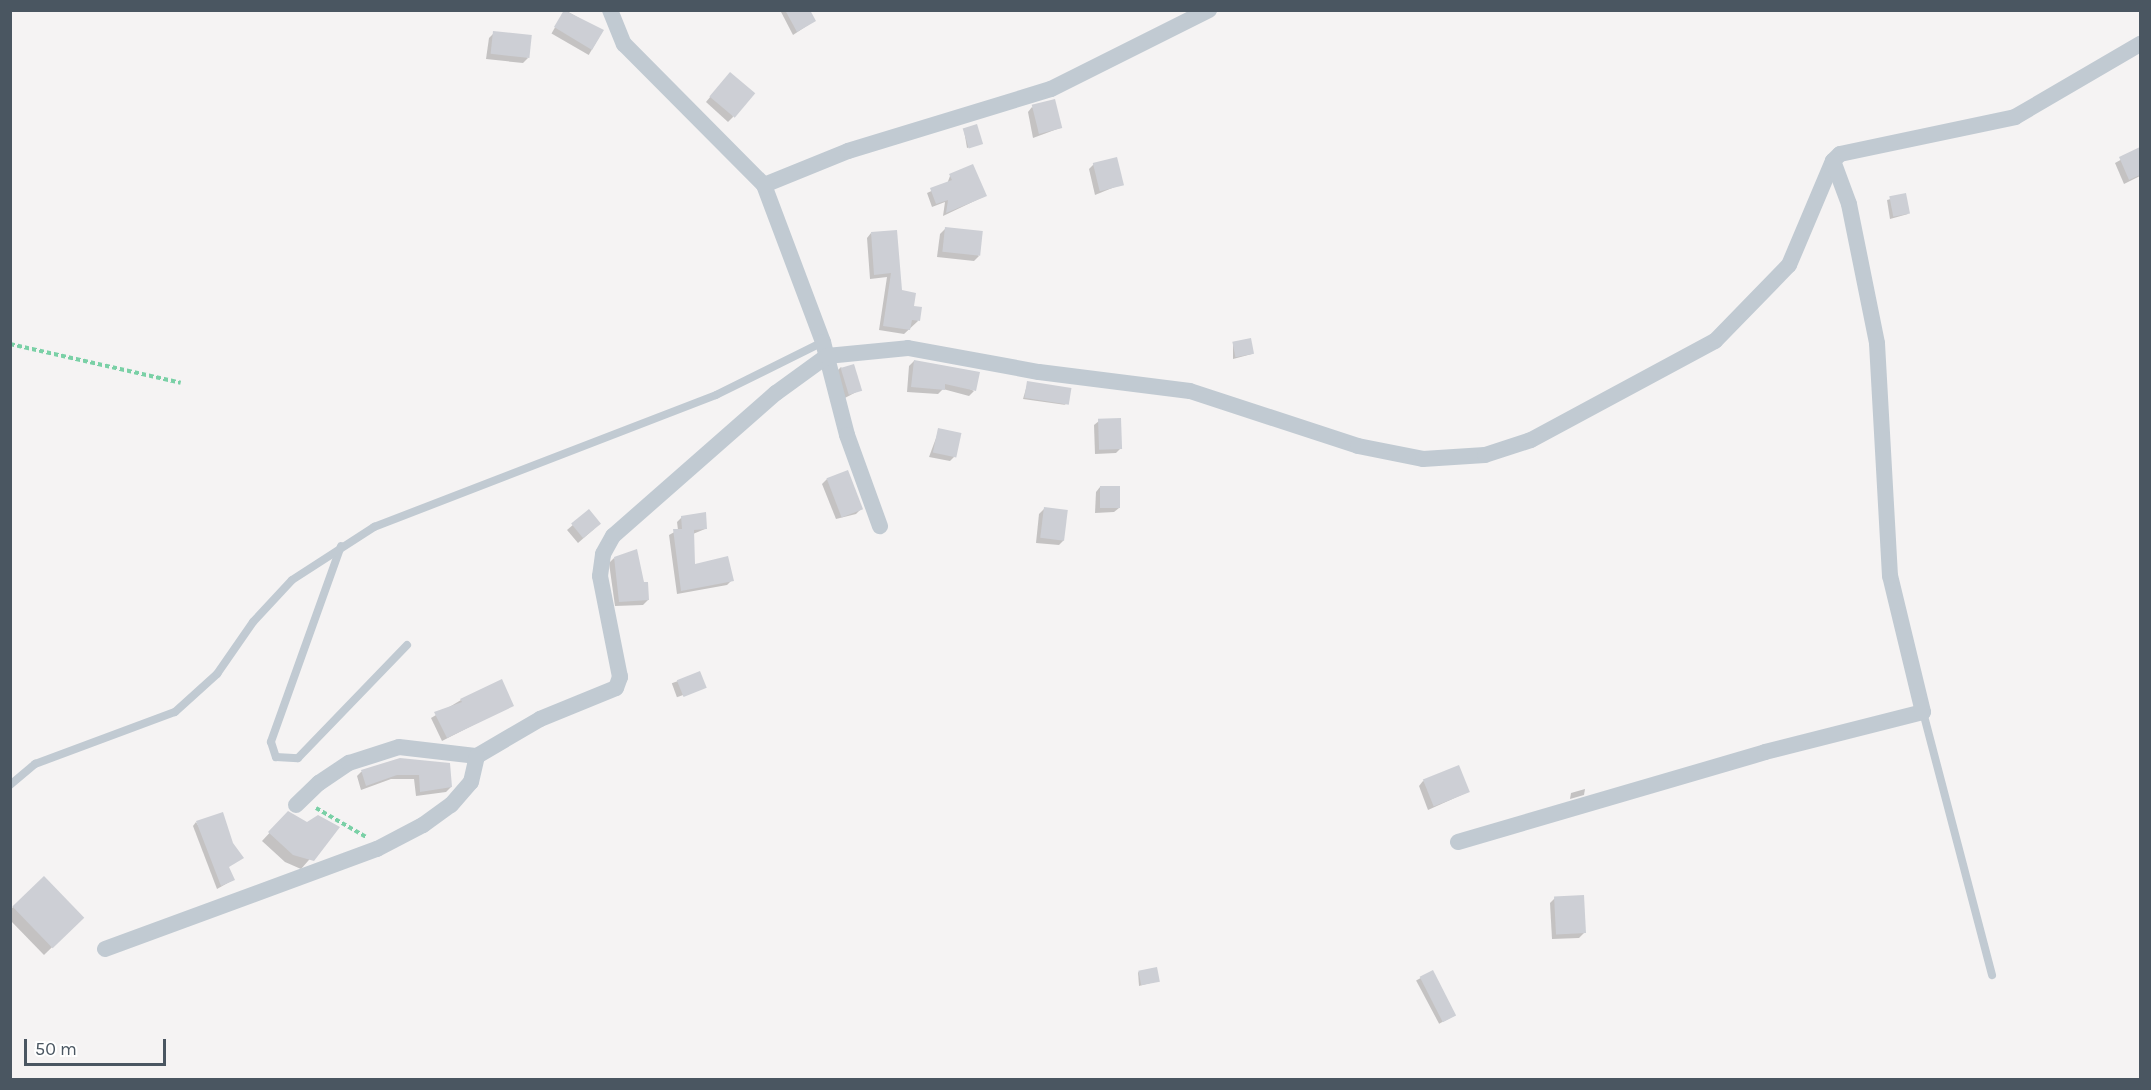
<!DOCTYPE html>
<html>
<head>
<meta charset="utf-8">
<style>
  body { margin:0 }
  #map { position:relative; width:2151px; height:1090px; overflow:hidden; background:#f5f3f3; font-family:Karla,sans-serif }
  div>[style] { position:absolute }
  .shadow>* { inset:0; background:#0003; transform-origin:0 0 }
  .building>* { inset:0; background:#cdcfd5; transform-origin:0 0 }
  .path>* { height:4px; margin-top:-2px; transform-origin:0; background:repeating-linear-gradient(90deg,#7ad0a6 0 4.5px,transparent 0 7.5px) }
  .lane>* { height:8px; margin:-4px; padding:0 4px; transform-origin:4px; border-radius:4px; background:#c1cad2 }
  .street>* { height:16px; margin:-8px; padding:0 8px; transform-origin:8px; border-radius:8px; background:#c1cad2 }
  span { translate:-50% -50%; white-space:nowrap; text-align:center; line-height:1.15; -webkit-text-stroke:4.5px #fff; paint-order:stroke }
  .frame { position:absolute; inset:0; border:12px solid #4a5661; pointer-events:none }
  .scale { position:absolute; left:24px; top:1039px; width:142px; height:27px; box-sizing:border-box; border:3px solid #4a5661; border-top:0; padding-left:8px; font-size:18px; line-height:21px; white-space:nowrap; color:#4a5661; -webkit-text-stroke:4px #fff; paint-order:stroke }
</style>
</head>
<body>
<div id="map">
  <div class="shadow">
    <i style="left:565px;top:10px;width:43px;height:27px;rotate:30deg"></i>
    <i style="clip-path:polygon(780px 10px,808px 10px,814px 21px,793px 35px)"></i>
    <i style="clip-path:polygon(494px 33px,528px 58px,523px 63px,486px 59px,489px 38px)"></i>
    <i style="clip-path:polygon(725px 79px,733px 117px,728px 122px,706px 102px)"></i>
    <i style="clip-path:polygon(1032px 107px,1060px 128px,1033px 138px,1028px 112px)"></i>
    <i style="clip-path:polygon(964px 130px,981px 143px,967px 148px)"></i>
    <i style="clip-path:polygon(2140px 149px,2140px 176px,2124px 184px,2115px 163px)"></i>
    <i style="clip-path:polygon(1094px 164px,1122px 184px,1095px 195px,1089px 169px)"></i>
    <i style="clip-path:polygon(973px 166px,985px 196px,943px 216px,945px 202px,932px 207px,927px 193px,947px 184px,950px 176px)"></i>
    <i style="clip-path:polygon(1905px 195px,1908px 214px,1890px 219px,1887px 200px)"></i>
    <i style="clip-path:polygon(945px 229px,979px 256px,974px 261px,937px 257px,940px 234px)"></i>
    <i style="clip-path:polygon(871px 233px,918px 321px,904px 334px,879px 330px,887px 277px,870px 279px,867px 238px)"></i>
    <i style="clip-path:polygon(1233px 343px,1252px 354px,1233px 359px)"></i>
    <i style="clip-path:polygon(914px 361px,974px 391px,969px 396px,943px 389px,938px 394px,907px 392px,909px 366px)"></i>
    <i style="clip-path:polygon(841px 367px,860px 390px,843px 399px,836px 372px)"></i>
    <i style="clip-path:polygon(1028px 382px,1066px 405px,1023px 399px)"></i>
    <i style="clip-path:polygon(1099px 421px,1121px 448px,1116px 453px,1095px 454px,1094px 425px)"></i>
    <i style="clip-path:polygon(939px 430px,955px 456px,950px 461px,929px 457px)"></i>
    <i style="clip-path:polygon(827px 479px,861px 509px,856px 514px,836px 519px,822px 484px)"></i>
    <i style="clip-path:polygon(1100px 487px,1119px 508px,1114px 512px,1095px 513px,1096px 492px)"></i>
    <i style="clip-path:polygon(1044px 509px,1064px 540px,1059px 545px,1036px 543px,1039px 514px)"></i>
    <i style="clip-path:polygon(589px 511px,594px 529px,578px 543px,567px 530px)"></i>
    <i style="clip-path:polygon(682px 517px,705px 529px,693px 534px,694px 566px,732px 580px,727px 585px,677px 594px,669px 535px,678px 530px,677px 522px)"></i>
    <i style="clip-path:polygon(614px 558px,648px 600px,643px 605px,615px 606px,609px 563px)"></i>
    <i style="left:700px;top:673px;width:15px;height:30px;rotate:70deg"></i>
    <i style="clip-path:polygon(461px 700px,512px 705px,442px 741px,431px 718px)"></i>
    <i style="clip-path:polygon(400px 759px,451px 787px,446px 792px,416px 796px,414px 779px,391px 779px,361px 790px,357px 776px,361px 772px)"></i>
    <i style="clip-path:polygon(1423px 781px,1468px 792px,1428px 810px,1419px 786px)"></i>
    <i style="clip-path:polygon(1585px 789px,1584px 795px,1570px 799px,1571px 793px)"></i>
    <i style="clip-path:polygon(288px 813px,307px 824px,337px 828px,301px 869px,285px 862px,262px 841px)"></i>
    <i style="clip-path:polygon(196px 822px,233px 880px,217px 889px,193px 826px)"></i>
    <i style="clip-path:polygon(44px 878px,82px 918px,44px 955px,10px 920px,10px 910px)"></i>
    <i style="clip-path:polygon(1555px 898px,1584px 933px,1579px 938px,1552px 939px,1550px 903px)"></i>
    <i style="clip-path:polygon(1138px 972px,1158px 981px,1139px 986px)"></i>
    <i style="left:1432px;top:972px;width:49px;height:18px;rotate:62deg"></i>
  </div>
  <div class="building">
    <i style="clip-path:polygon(564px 10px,604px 30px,592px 50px,554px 27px)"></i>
    <i style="clip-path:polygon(785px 10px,810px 10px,816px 21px,797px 32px)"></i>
    <i style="left:493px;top:31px;width:39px;height:23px;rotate:6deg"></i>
    <i style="left:730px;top:72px;width:33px;height:32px;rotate:40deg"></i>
    <i style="left:1055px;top:99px;width:30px;height:24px;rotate:76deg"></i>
    <i style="left:977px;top:124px;width:21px;height:15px;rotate:73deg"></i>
    <i style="clip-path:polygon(2140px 147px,2140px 175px,2129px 180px,2119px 157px)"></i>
    <i style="left:1117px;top:157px;width:29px;height:25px;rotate:76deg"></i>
    <i style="clip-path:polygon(973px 164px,987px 196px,946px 213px,948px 200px,936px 204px,930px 188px,952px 180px,949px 174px)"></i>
    <i style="left:1906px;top:193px;width:21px;height:17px;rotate:79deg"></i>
    <i style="left:945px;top:227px;width:38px;height:25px;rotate:6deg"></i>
    <i style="clip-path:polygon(897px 230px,902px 290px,916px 293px,914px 306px,922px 307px,920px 321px,912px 320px,910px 330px,883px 326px,891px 273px,874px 275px,871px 232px)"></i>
    <i style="left:1251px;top:338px;width:16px;height:19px;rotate:79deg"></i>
    <i style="clip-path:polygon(914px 360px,980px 372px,976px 391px,945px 384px,945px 390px,911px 387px)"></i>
    <i style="left:854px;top:364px;width:28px;height:14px;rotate:73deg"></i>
    <i style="left:1027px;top:381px;width:45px;height:17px;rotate:9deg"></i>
    <i style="left:1121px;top:418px;width:31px;height:23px;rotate:88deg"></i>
    <i style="left:938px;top:428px;width:24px;height:25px;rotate:12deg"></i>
    <i style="left:848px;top:470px;width:42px;height:23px;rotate:69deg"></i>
    <i style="left:1100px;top:486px;width:20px;height:22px"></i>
    <i style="left:1044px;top:507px;width:24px;height:31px;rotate:7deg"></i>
    <i style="left:589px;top:509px;width:19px;height:23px;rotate:51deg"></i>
    <i style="clip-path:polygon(706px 512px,707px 529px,694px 530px,695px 564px,728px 556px,734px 581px,681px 591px,673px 529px,682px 529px,681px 516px)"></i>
    <i style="clip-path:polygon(637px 549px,644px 582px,648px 582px,649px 600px,619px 602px,614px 557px)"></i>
    <i style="left:700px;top:671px;width:18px;height:25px;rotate:68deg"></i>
    <i style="clip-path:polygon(502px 679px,514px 706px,447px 738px,434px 712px,462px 702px,460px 699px)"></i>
    <i style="clip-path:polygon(400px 758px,450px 763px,452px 787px,420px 792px,419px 775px,397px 775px,366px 786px,361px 770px)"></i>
    <i style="left:1459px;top:765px;width:29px;height:39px;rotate:68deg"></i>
    <i style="clip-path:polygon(288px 811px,307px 822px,318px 815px,340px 827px,314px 861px,293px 855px,268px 832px)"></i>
    <i style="clip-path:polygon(223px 812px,233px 843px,244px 858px,229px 867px,235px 880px,221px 886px,196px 821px)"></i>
    <i style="left:44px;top:876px;width:58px;height:44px;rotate:46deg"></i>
    <i style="left:1584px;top:895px;width:38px;height:30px;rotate:87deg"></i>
    <i style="left:1157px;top:967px;width:15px;height:19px;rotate:79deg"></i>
    <i style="left:1433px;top:970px;width:51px;height:15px;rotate:63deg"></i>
  </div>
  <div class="path">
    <i style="left:10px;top:344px;width:175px;rotate:12.8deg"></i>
    <i style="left:316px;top:808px;width:58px;rotate:30.1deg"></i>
  </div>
  <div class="lane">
    <i style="left:341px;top:546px;width:208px;rotate:109.7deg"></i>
    <i style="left:271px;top:742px;width:16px;rotate:72deg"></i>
    <i style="left:276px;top:757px;width:22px;rotate:3deg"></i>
    <i style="left:298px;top:758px;width:157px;rotate:-46deg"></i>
    <i style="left:1923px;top:712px;width:272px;rotate:75.3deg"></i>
    <i style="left:10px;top:785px;width:33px;rotate:-40deg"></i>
    <i style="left:35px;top:764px;width:149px;rotate:-20.4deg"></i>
    <i style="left:175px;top:712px;width:57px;rotate:-42.1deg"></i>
    <i style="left:217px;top:674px;width:63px;rotate:-55.3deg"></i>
    <i style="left:253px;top:622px;width:57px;rotate:-47.1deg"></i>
    <i style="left:292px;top:580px;width:98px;rotate:-32.9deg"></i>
    <i style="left:374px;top:527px;width:367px;rotate:-21.1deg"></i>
    <i style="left:716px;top:395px;width:119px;rotate:-26.4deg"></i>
  </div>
  <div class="street">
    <i style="left:610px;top:10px;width:37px;rotate:68deg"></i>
    <i style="left:624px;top:44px;width:199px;rotate:45.2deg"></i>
    <i style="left:764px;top:185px;width:168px;rotate:69.4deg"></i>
    <i style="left:823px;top:342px;width:96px;rotate:75.5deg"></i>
    <i style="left:847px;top:435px;width:97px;rotate:70.1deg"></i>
    <i style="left:764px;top:185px;width:91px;rotate:-22deg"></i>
    <i style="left:848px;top:151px;width:212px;rotate:-17deg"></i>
    <i style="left:1051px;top:89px;width:177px;rotate:-26.6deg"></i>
    <i style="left:296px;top:805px;width:32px;rotate:-44deg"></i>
    <i style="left:319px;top:783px;width:36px;rotate:-34deg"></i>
    <i style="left:349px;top:763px;width:52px;rotate:-17.7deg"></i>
    <i style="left:399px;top:747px;width:79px;rotate:6.6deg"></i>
    <i style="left:477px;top:756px;width:73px;rotate:-30.4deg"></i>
    <i style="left:540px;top:719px;width:82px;rotate:-22.2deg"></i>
    <i style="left:616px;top:688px;width:12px;rotate:-70deg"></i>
    <i style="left:620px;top:677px;width:103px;rotate:-101.2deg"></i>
    <i style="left:600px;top:576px;width:22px;rotate:-82deg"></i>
    <i style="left:603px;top:554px;width:21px;rotate:-61deg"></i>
    <i style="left:613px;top:536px;width:217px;rotate:-41.3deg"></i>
    <i style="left:776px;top:393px;width:63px;rotate:-36deg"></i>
    <i style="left:827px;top:356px;width:81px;rotate:-5.6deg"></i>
    <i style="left:908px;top:348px;width:133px;rotate:10.4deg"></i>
    <i style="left:1039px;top:372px;width:152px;rotate:7.2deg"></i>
    <i style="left:1190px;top:391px;width:177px;rotate:18.1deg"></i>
    <i style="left:1358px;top:446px;width:66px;rotate:11.3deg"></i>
    <i style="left:1423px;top:459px;width:62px;rotate:-3.7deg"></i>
    <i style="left:1485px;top:455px;width:48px;rotate:-18.1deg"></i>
    <i style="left:1531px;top:440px;width:209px;rotate:-28.3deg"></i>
    <i style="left:1715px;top:341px;width:106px;rotate:-45.8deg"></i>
    <i style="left:1789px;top:265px;width:113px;rotate:-67.1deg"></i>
    <i style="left:1833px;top:161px;width:10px;rotate:-45deg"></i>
    <i style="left:1840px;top:154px;width:179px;rotate:-11.9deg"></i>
    <i style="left:2015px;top:117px;width:145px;rotate:-30.3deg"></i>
    <i style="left:1458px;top:842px;width:320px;rotate:-16.3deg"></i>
    <i style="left:1765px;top:752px;width:163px;rotate:-14.2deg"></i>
    <i style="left:1923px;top:712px;width:140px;rotate:-103.6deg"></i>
    <i style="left:1890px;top:576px;width:233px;rotate:-93.2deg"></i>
    <i style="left:1877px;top:343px;width:142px;rotate:-101.4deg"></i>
    <i style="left:1849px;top:204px;width:46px;rotate:-110.4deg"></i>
    <i style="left:105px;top:949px;width:290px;rotate:-20.2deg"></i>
    <i style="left:377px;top:849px;width:52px;rotate:-27.6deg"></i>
    <i style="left:423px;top:825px;width:34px;rotate:-36deg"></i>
    <i style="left:451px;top:805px;width:30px;rotate:-49deg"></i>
    <i style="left:471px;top:782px;width:27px;rotate:-77deg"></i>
  </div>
  <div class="frame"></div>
  <div class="scale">50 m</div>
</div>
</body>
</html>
